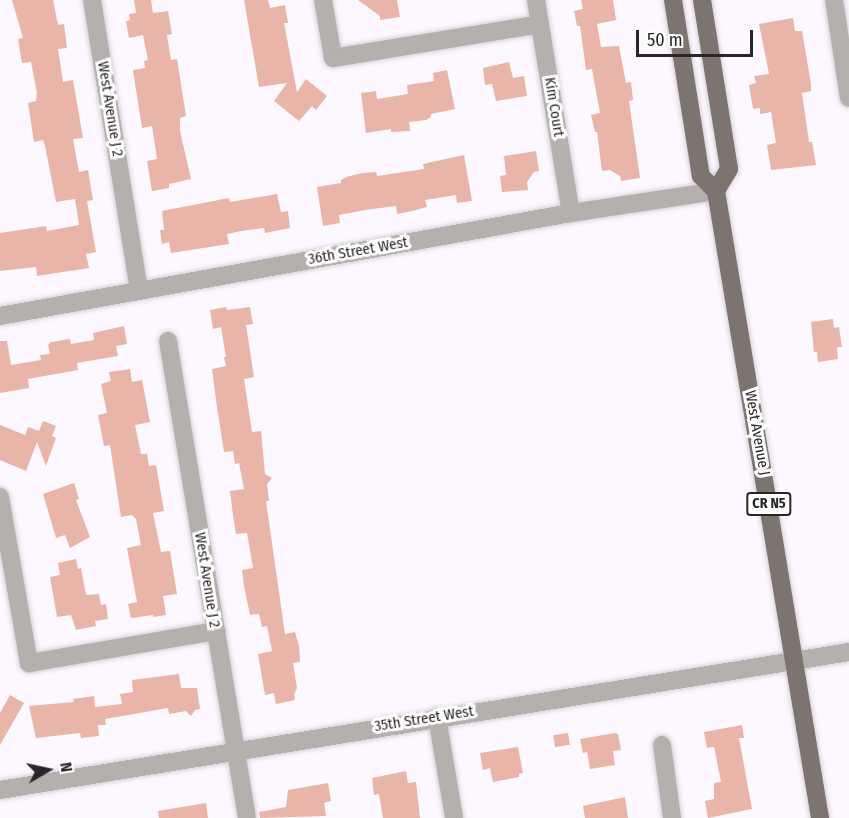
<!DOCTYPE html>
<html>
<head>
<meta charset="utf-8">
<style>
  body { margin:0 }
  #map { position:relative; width:849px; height:818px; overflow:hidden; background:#fdf7ff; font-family:"Fira Sans Condensed",sans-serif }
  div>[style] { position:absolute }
  .building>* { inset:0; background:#e9b5a9; transform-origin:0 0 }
  .roads { filter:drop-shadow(0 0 2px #d7d1d8) drop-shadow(0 0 2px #d7d1d8) }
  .minor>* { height:18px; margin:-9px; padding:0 9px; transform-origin:9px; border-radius:9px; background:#b5b0ad }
  .major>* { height:18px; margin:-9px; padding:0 9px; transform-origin:9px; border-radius:9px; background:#7c746e }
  span { translate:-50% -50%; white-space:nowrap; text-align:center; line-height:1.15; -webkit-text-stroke:6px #fff; paint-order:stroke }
  .shield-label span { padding:2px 4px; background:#fff; border:2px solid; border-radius:4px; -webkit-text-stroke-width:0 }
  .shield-label { font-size:14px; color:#292629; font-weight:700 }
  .street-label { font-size:15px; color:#292629 }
  .north { position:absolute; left:18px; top:740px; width:60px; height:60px; -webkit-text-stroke:4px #fff; paint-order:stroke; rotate:81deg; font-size:16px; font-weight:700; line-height:24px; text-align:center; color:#292629 }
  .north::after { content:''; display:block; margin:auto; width:21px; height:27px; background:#292629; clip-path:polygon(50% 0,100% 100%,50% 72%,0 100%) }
  .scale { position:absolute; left:636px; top:30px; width:117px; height:27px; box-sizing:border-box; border:3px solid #292629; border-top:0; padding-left:8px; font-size:18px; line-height:21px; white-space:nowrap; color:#292629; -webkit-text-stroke:4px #fff; paint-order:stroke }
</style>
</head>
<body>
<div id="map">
  <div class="building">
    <i style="clip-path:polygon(12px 0,53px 0,58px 25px,64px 24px,67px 48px,58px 49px,63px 82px,73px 80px,83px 138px,73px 139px,79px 172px,88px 170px,93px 200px,87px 201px,96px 252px,86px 254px,89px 268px,37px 276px,36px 267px,0 271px,0 233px,46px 226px,47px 231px,79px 225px,75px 199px,56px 202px,45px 146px,43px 140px,34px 142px,28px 103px,36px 101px,37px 93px,31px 62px,22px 63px,18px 39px,23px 38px)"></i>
    <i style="clip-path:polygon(134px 0,151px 0,153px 13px,168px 11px,172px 34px,167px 35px,171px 60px,177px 59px,186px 116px,180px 118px,180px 131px,191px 179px,169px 184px,169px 188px,152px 191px,147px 161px,157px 159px,152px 126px,142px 128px,133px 70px,145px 68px,144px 61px,148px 60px,143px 35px,129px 38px,126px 21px,130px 20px,129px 14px,136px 13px)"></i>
    <i style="clip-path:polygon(244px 0,268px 0,270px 8px,285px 5px,288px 23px,284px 23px,297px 92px,306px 79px,327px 96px,316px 110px,312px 106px,299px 121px,274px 101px,287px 83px,259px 87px)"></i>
    <i style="clip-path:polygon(358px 0,397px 0,400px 17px,380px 20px,380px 16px)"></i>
    <i style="clip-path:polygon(581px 0,613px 0,616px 20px,597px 24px,601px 47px,619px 46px,626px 83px,631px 82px,633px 100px,629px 101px,640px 178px,621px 181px,620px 176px,610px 170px,602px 171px,597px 132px,595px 132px,591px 115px,600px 113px,592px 69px,586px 70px,580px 26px,577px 26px,574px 11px,583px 9px)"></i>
    <i style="clip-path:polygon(793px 18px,795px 31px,802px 31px,811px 84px,811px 91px,802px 93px,809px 142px,812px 142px,816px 165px,771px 170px,767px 145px,776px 143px,771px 112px,760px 114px,760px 108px,753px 109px,749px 85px,756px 83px,754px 76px,769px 74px,759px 24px)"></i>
    <i style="clip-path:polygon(509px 62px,513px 78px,524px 76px,527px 96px,496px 101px,492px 84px,485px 85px,483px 68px)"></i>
    <i style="clip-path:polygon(447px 70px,455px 109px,431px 114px,431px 117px,426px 120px,409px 122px,410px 131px,391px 132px,391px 129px,366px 133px,361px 93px,376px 91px,377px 99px,408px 94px,407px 85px,434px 81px,433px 73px)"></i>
    <i style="clip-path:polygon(536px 151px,539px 171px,534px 172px,527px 182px,528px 190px,502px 192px,500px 176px,506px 175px,504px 156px)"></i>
    <i style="clip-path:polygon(464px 155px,472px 201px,457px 203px,456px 195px,425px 200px,427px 207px,412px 211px,397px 214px,396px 206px,365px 210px,339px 215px,340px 223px,323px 226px,317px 187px,341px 183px,341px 180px,346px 177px,363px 173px,376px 172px,377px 176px,424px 169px,423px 164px)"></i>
    <i style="clip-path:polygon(277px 194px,281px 212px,288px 211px,290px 228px,265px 233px,264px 228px,241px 231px,227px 234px,229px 244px,171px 253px,169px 242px,162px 244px,160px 230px,164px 230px,162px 211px,229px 198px,230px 202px)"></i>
    <i style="clip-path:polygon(226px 307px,227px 310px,250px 307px,253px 324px,246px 325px,254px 377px,244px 379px,252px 432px,261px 431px,265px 474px,272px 478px,267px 484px,269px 501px,266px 501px,285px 634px,295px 632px,299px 646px,300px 662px,293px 663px,297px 688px,294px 694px,295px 700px,276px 704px,274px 693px,265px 695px,258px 654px,272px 651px,267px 626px,262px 627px,259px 614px,250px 615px,244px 586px,242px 570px,253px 568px,247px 533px,236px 534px,233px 515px,230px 491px,244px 489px,239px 463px,235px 464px,233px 451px,224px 452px,217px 407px,212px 369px,226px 366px,224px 357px,226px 357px,221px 327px,213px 329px,210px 310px)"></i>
    <i style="clip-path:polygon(833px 319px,834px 328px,839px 327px,842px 347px,837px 347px,838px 359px,818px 362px,817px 352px,814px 352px,811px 322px)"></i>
    <i style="clip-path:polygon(124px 326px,127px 344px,116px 346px,118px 356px,77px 363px,78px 370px,28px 379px,29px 388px,0 393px,0 341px,7px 341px,11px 365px,41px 360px,40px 355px,50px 354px,48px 345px,51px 342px,70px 339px,71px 344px,94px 340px,93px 333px)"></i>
    <i style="clip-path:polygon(130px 369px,132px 382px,142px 380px,150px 422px,135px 425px,141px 454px,147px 454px,149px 466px,156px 465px,164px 511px,153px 513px,161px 552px,170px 551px,177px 594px,163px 596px,166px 615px,153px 617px,153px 615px,131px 618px,128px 604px,137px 602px,127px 548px,141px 545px,136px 519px,132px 515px,121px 517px,110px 445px,104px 446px,98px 415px,107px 413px,101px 384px,111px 381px,109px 372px)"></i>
    <i style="clip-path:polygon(43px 421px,56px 426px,52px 436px,56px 438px,46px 466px,37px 442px,26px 471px,0 460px,0 425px,25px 435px,28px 427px,39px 431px)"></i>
    <i style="clip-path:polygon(74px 483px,79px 499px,76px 500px,90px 537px,70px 548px,65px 535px,56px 538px,43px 494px)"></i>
    <i style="clip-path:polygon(76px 559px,78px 569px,81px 568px,86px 595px,99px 594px,101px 605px,106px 604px,108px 619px,95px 621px,96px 626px,76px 630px,71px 615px,57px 617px,50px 577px,60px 575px,58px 563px)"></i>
    <i style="clip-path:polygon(179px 674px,181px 688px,197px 688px,200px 709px,195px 710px,191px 716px,186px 711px,169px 714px,168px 708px,105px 719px,106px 725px,98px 725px,99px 736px,81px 738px,80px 733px,36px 738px,29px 706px,74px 702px,73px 699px,94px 696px,95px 707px,122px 704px,120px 694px,133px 692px,132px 680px)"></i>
    <i style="clip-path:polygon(10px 695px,24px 703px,0 745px,0 713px)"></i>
    <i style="clip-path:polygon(742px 725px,744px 738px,739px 738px,752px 809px,708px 818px,705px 801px,714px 799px,714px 783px,721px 782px,714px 747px,707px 748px,704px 732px)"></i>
    <i style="left:568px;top:733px;width:12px;height:15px;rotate:81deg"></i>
    <i style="clip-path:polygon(615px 733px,618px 734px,621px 750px,613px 751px,615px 765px,590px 769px,587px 752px,583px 753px,580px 739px)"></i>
    <i style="clip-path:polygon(518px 747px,523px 773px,519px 774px,519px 777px,493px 782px,490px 768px,483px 770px,480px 753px)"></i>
    <i style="clip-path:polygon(406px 771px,408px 783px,416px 782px,420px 818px,383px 818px,379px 794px,374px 795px,372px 778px)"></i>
    <i style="clip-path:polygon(328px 783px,331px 801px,324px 803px,326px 816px,260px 818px,259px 812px,286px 807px,288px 790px)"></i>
    <i style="clip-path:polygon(625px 797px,628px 818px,585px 818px,583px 806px)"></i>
    <i style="clip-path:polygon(206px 803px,208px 818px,159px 818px,158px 811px)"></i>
  </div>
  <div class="roads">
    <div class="minor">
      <i style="left:92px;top:0;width:293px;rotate:80.8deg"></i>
      <i style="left:323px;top:0;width:59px;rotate:80.2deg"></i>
      <i style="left:333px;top:58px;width:210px;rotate:-9.3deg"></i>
      <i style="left:536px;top:0;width:216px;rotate:80.7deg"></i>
      <i style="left:834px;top:0;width:99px;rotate:81.3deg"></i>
      <i style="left:0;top:316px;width:580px;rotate:-10.23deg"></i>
      <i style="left:571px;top:213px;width:147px;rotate:-8.6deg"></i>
      <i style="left:168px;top:341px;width:483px;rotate:80.6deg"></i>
      <i style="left:0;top:497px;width:169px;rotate:80.1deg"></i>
      <i style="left:29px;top:663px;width:190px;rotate:-9.7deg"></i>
      <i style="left:437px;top:717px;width:102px;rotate:80.4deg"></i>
      <i style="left:662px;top:745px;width:74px;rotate:82.2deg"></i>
      <i style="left:0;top:790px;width:860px;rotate:-9.23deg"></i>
    </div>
    <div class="major">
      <i style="left:673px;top:0;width:178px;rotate:81deg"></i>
      <i style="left:701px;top:176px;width:21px;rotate:45deg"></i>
      <i style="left:716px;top:191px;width:636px;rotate:80.58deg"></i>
      <i style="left:702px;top:0;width:171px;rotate:80.9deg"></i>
      <i style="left:729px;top:169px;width:26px;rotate:121deg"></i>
    </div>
  </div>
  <div class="shield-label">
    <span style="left:769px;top:504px">CR N5</span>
  </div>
  <div class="street-label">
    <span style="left:554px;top:107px;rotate:81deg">Kim Court</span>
    <span style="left:110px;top:109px;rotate:81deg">West Avenue J 2</span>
    <span style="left:358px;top:251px;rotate:-10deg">36th Street West</span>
    <span style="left:757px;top:433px;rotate:80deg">West Avenue J</span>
    <span style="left:207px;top:580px;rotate:81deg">West Avenue J 2</span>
    <span style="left:424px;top:719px;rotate:-9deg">35th Street West</span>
  </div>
  <div class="north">N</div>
  <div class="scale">50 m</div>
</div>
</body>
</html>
